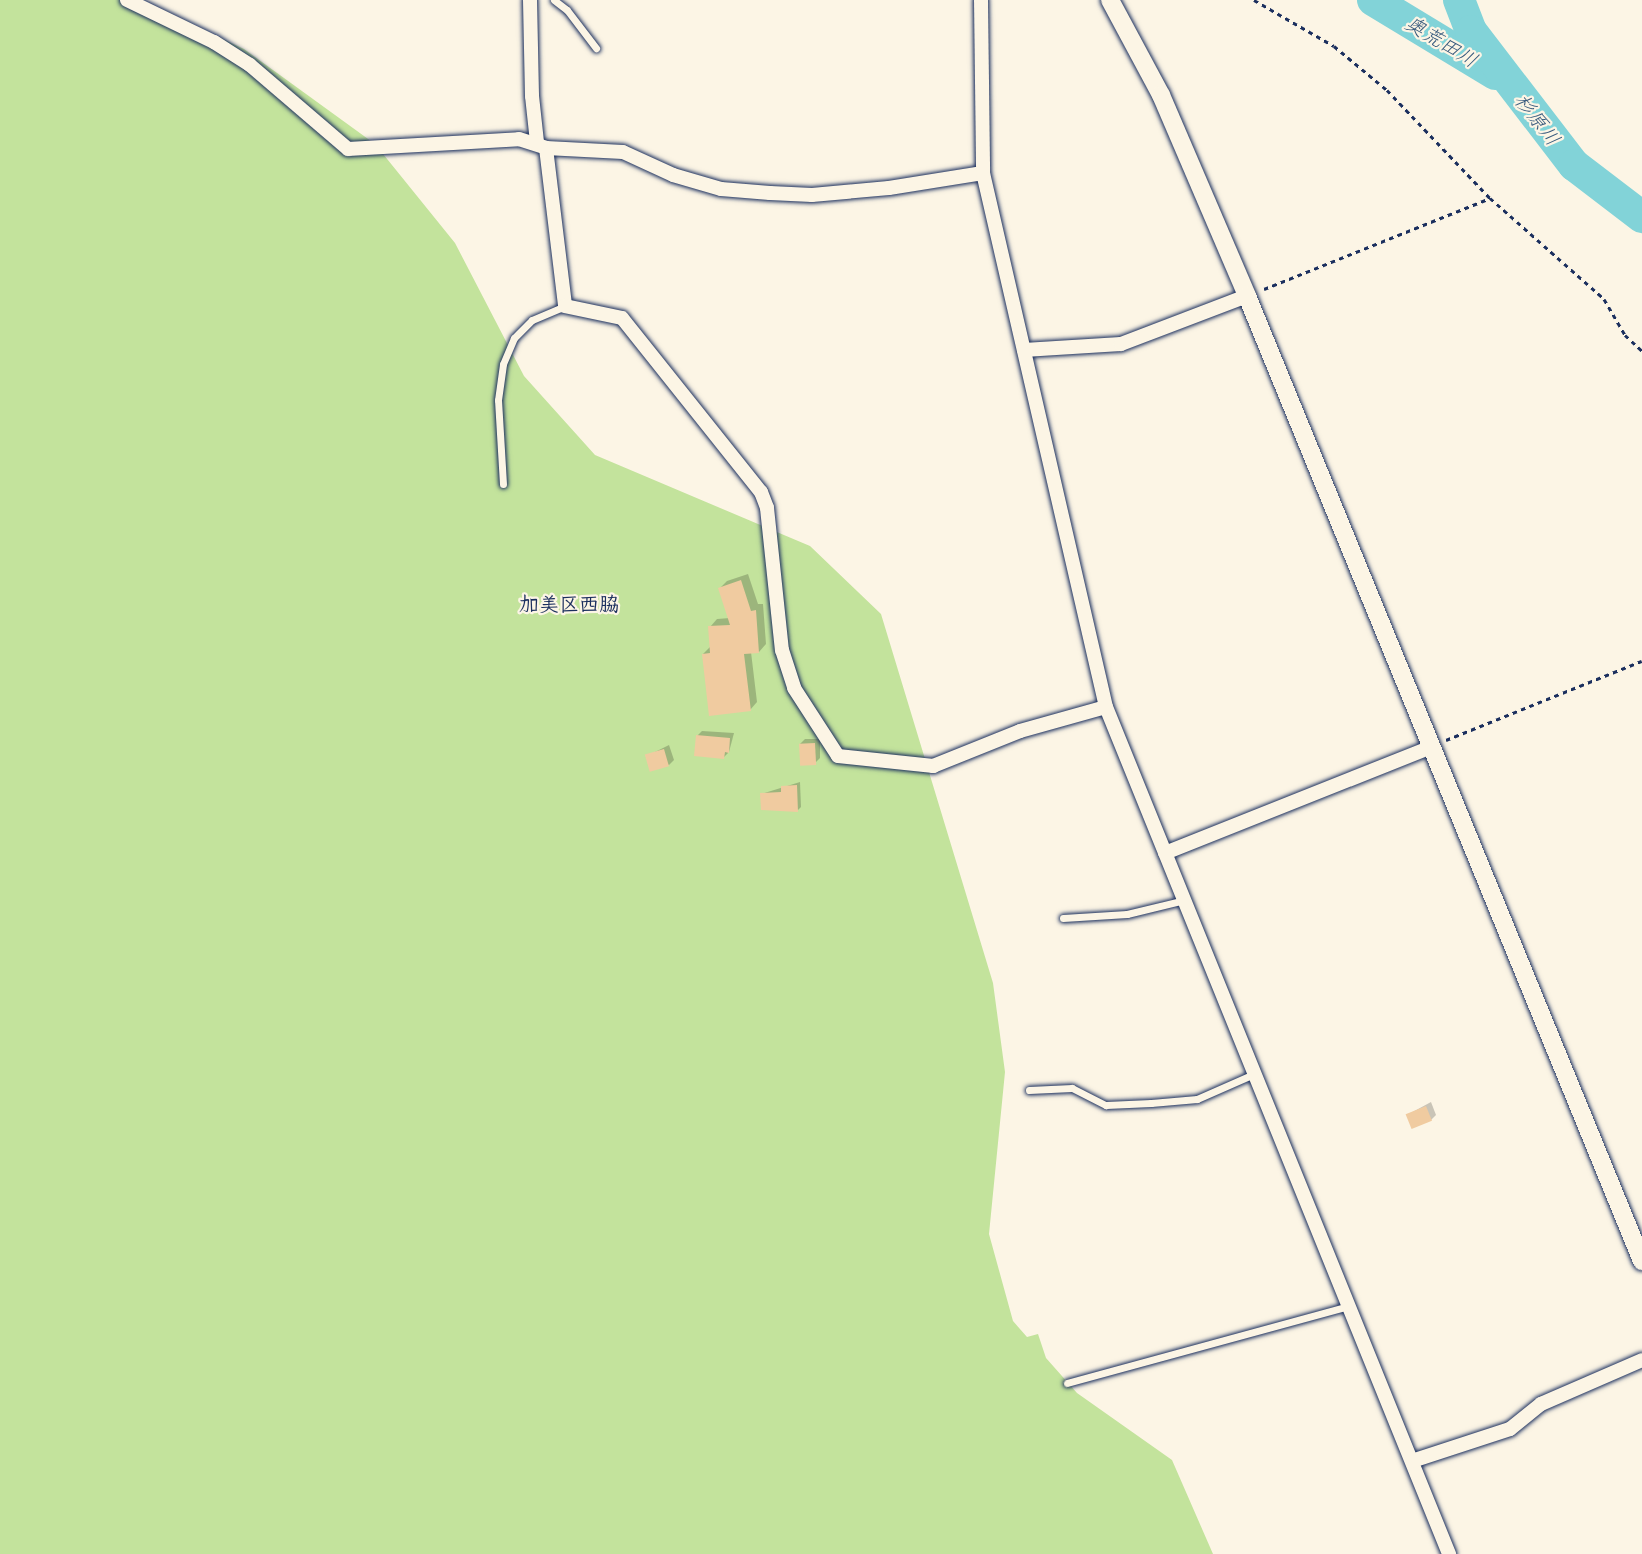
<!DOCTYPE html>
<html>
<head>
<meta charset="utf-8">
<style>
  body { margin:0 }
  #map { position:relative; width:1642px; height:1554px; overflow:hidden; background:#fcf5e5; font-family:Delius,"Klee One",sans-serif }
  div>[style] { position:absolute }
  .green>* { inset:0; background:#c3e39c }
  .shadow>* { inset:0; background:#0003 }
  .river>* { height:32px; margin:-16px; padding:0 16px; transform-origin:16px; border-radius:16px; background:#82d3d8 }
  .building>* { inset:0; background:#f0cba0; transform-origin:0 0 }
  .path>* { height:3px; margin-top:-1.5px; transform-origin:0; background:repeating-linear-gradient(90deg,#1b2f5e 0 4.5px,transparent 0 9px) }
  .roads { filter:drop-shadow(0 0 2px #1b2f5e) drop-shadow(0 0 2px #1b2f5e) }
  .service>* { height:7px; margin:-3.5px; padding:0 3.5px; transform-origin:3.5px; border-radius:3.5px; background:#fcf5e5 }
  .minor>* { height:14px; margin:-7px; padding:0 7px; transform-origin:7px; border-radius:7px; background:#fcf5e5 }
  .tertiary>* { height:18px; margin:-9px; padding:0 9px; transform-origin:9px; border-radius:9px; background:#fcf5e5 }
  span { translate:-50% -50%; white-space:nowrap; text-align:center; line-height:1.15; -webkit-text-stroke:4.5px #fcf5e5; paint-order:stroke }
  .water-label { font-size:20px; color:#35587c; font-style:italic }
  .neighbourhood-label { font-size:20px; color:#1b2f5e; font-weight:700 }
</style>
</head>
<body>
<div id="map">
  <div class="green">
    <i style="clip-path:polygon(0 0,141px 0,244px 49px,375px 144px,455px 243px,524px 376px,595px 455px,810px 546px,881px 614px,993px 983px,1005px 1072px,989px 1234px,1013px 1321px,1027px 1337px,1038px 1334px,1046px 1358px,1077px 1393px,1172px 1460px,1213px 1554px,0 1554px)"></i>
  </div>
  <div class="shadow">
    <i style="clip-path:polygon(748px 574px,758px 604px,763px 604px,766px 644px,759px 652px,751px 652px,757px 702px,750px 710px,703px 654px,711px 646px,710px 627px,717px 619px,730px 618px,720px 588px,727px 581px)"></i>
    <i style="clip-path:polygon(702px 731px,734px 733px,729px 752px,724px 757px,697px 736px)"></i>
    <i style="clip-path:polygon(805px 739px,820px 739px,820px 758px,815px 763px,800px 744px)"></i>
    <i style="clip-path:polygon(669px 745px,674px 760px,669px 765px,647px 756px)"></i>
    <i style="clip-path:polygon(800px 782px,801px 807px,798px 810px,761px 794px)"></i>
    <i style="clip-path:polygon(1431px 1102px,1436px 1115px,1431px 1120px,1407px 1115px)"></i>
  </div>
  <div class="river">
    <i style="left:1373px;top:0;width:143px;rotate:31.2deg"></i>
    <i style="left:1459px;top:0;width:33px;rotate:69deg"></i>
    <i style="left:1471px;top:31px;width:169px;rotate:52.5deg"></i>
    <i style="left:1574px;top:165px;width:86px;rotate:37.4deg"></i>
  </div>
  <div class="building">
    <i style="clip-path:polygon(741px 580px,751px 611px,756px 610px,759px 653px,744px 654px,751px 711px,709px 716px,702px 654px,710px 653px,708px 626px,730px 625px,718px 588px)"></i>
    <i style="clip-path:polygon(696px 735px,730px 738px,729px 753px,725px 752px,724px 759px,694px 756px)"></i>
    <i style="left:815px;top:743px;width:22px;height:16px;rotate:87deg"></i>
    <i style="left:664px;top:749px;width:18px;height:20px;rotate:74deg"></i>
    <i style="clip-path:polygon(797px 785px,798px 812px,761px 810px,760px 793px,781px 792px,781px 786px)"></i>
    <i style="left:1426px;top:1106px;width:16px;height:22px;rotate:68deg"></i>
  </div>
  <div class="path">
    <i style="left:1254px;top:0;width:92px;rotate:29.9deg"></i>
    <i style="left:1334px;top:46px;width:69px;rotate:39.7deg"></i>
    <i style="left:1387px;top:90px;width:149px;rotate:46.4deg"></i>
    <i style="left:1490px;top:198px;width:152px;rotate:41.5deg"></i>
    <i style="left:1604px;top:299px;width:42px;rotate:59.7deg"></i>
    <i style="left:1625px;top:335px;width:23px;rotate:43deg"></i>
    <i style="left:1264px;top:289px;width:244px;rotate:-21.9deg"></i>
    <i style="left:1446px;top:740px;width:211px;rotate:-22deg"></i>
  </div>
  <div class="roads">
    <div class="service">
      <i style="left:554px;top:0;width:16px;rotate:38deg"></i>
      <i style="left:567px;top:10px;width:48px;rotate:52.7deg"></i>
      <i style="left:503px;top:484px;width:84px;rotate:-93.4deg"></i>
      <i style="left:498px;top:400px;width:36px;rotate:-82deg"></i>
      <i style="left:503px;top:364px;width:28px;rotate:-67deg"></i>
      <i style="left:514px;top:338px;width:25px;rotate:-45deg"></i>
      <i style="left:532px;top:320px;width:36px;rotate:-23deg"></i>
      <i style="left:1063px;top:918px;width:64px;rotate:-3.6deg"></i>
      <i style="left:1127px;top:914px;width:60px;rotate:-13.6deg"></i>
      <i style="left:1029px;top:1090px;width:43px;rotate:-2.7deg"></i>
      <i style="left:1072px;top:1088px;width:38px;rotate:27deg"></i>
      <i style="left:1106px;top:1105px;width:45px;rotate:-2.5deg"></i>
      <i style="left:1151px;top:1103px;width:46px;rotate:-5deg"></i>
      <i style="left:1197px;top:1099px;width:64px;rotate:-23.8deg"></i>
      <i style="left:1067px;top:1383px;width:291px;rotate:-15.3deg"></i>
    </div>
    <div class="minor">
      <i style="left:127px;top:0;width:97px;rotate:25.8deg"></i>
      <i style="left:214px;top:42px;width:43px;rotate:32.6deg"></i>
      <i style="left:250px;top:65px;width:129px;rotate:40.6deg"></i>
      <i style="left:348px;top:149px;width:171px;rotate:-3.3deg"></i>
      <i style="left:519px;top:139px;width:28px;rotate:18deg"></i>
      <i style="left:546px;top:148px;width:77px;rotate:3deg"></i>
      <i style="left:623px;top:152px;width:55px;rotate:24.7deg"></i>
      <i style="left:673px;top:175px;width:50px;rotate:16.3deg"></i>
      <i style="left:721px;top:189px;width:49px;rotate:4.7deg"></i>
      <i style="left:770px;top:193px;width:42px;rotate:2.7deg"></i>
      <i style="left:812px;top:195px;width:77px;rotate:-5.2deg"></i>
      <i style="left:889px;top:188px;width:95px;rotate:-9.1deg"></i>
      <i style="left:530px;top:0;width:96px;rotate:88.8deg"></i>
      <i style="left:532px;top:96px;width:46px;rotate:83.8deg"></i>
      <i style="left:981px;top:0;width:173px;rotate:89.3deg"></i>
      <i style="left:983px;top:173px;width:548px;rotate:77.03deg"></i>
      <i style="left:1106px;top:707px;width:914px;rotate:67.95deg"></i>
      <i style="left:546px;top:148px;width:159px;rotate:83.1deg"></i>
      <i style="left:565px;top:306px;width:58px;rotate:11.9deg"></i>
      <i style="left:622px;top:318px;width:223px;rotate:51.4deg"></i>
      <i style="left:761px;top:492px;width:17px;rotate:69deg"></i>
      <i style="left:767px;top:508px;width:143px;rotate:84deg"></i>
      <i style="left:782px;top:650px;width:40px;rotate:72deg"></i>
      <i style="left:794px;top:688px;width:81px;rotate:57.1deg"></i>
      <i style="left:838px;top:756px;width:96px;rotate:6deg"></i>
      <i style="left:933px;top:766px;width:94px;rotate:-21.9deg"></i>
      <i style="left:1020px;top:731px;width:89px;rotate:-15.6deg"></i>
      <i style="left:1024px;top:350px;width:97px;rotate:-3.5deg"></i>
      <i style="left:1121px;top:344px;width:135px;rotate:-20.9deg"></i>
      <i style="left:1165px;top:853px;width:286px;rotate:-21.7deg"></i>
      <i style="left:1412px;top:1461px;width:103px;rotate:-18.1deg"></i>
      <i style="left:1510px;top:1429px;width:40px;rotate:-39deg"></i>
      <i style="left:1541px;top:1404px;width:110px;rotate:-23.5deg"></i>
    </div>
    <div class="tertiary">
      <i style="left:1110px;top:0;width:108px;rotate:61.8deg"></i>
      <i style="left:1161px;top:95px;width:219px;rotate:66.8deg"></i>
      <i style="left:1247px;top:296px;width:1043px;rotate:67.74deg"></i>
    </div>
  </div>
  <div class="water-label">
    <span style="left:1442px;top:41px;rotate:31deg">奥荒田川</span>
    <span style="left:1538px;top:119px;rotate:52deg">杉原川</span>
  </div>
  <div class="neighbourhood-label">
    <span style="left:569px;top:603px">加美区西脇</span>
  </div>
</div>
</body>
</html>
